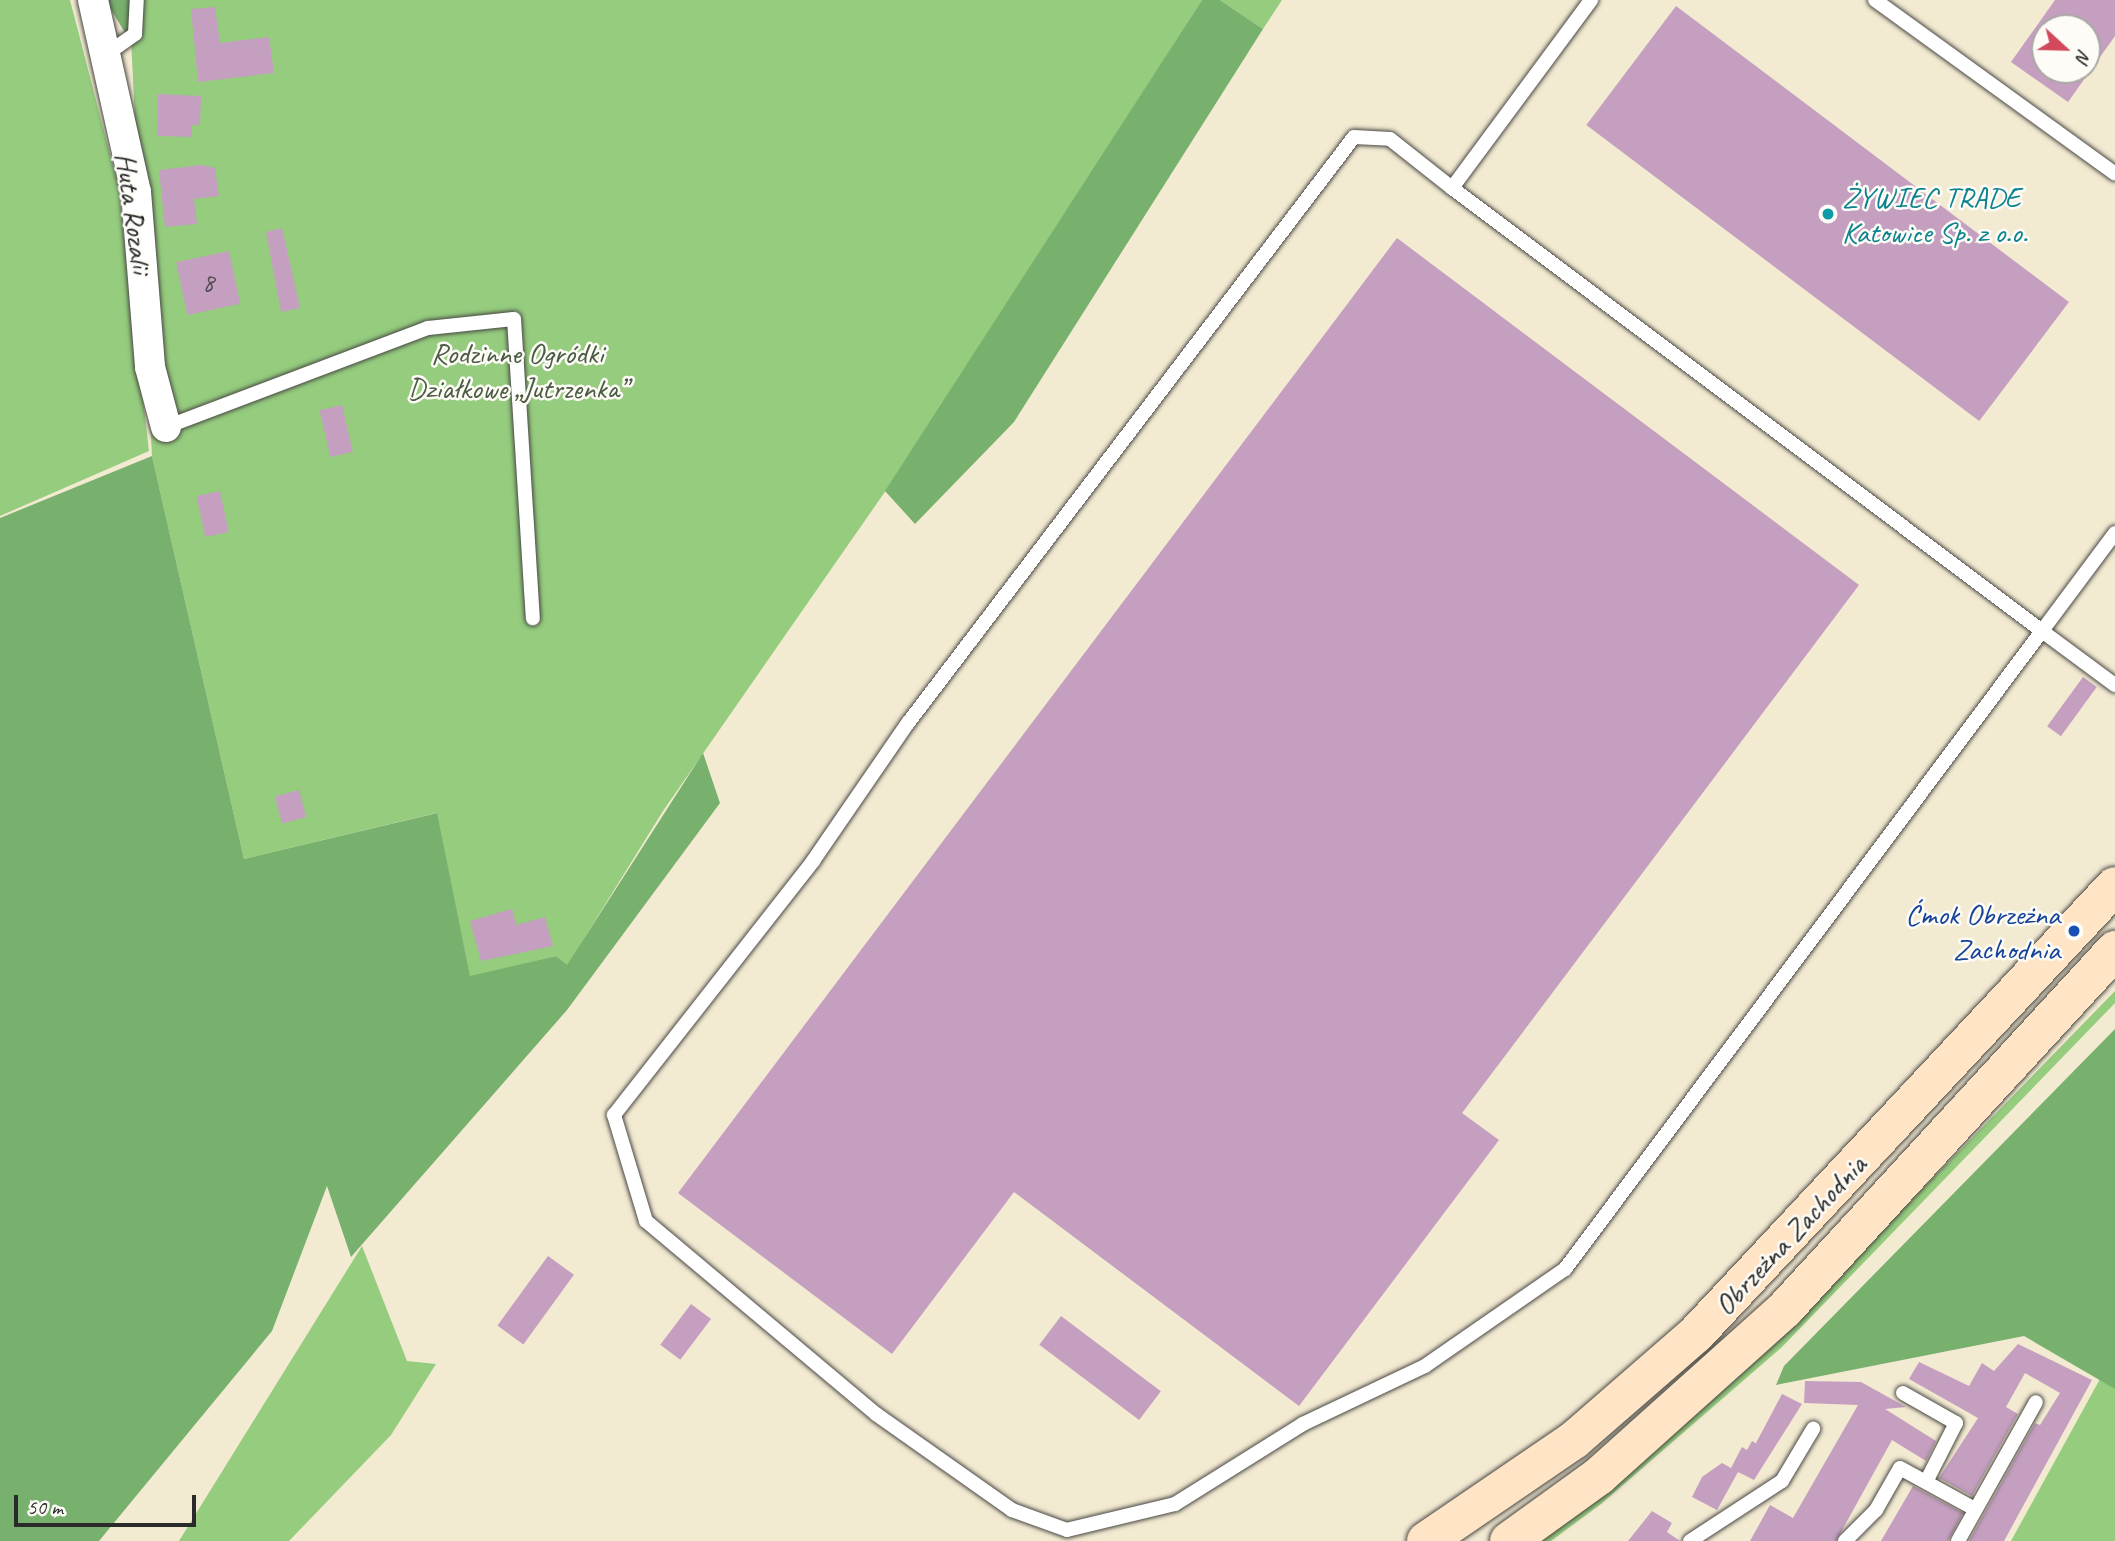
<!DOCTYPE html>
<html>
<head>
<meta charset="utf-8">
<style>
  body { margin:0 }
  #map { position:relative; width:2115px; height:1541px; overflow:hidden; background:#f3ead2; font-family:Caveat,sans-serif }
  div>[style] { position:absolute }
  .green>* { inset:0; background:#95cc7e }
  .forest>* { inset:0; background:#78b06d }
  .building>* { inset:0; background:#c49fbf; transform-origin:0 0 }
  .roads { filter:drop-shadow(0 0 2px #494844) drop-shadow(0 0 2px #494844) }
  .lane>* { height:14px; margin:-7px; padding:0 7px; transform-origin:7px; border-radius:7px; background:#fff }
  .street>* { height:30px; margin:-15px; padding:0 15px; transform-origin:15px; border-radius:15px; background:#fff }
  .secondary>* { height:38px; margin:-19px; padding:0 19px; transform-origin:19px; border-radius:19px; background:#ffe4c6 }
  .dots>* { width:19px; height:19px; translate:-50% -50%; box-sizing:border-box; border:4px solid #fdfcf7; border-radius:50% }
  span { translate:-50% -50%; white-space:nowrap; text-align:center; line-height:1.15; -webkit-text-stroke:5px #fdfcf7; paint-order:stroke }
  .number-label { font-size:26px; color:#514850 }
  .number-label span { -webkit-text-stroke-width:0 }
  .culture-label { font-size:30px; color:#0d838f }
  .left { translate:0 -50%; text-align:left }
  .street-label { font-size:30px; color:#2b2b2b }
  .park-label { font-size:30px; color:#4b5b44 }
  .transit-label { font-size:30px; color:#164399 }
  .right { translate:-100% -50%; text-align:right }
  .north { position:absolute; left:2031px; top:14px; width:70px; height:70px; box-sizing:border-box; background:#fdfcf7; border:2px solid #a9a8a5; border-radius:50%; rotate:112deg; font-size:19px; font-weight:700; line-height:28px; text-align:center; color:#2b2b2b }
  .north::after { content:''; display:block; margin:auto; width:24px; height:32px; background:#d1495b; clip-path:polygon(50% 0,100% 100%,50% 72%,0 100%) }
  .scale { position:absolute; left:14px; top:1495px; width:182px; height:32px; box-sizing:border-box; border:4px solid #2b2b2b; border-top:0; padding-left:9px; font-size:21px; line-height:24px; white-space:nowrap; color:#2b2b2b; -webkit-text-stroke:5px #fdfcf7; paint-order:stroke }
</style>
</head>
<body>
<div id="map">
  <div class="green">
    <i style="clip-path:polygon(0 0,70px 0,118px 185px,149px 451px,0 516px)"></i>
    <i style="clip-path:polygon(129px 0,1202px 0,914px 450px,663px 811px,567px 966px,556px 956px,470px 977px,436px 813px,244px 859px,152px 456px)"></i>
    <i style="clip-path:polygon(1220px 0,1282px 0,1263px 29px)"></i>
    <i style="clip-path:polygon(2115px 991px,2115px 1003px,1782px 1347px,1601px 1504px,1551px 1541px,1538px 1541px,1745px 1371px)"></i>
    <i style="clip-path:polygon(362px 1246px,407px 1361px,436px 1364px,391px 1435px,289px 1541px,179px 1541px)"></i>
    <i style="clip-path:polygon(2100px 1379px,2115px 1389px,2115px 1541px,2011px 1541px)"></i>
  </div>
  <div class="forest">
    <i style="clip-path:polygon(106px 0,129px 0,129px 39px,108px 5px)"></i>
    <i style="clip-path:polygon(1202px 0,1220px 0,1263px 29px,1014px 422px,915px 524px,885px 491px)"></i>
    <i style="clip-path:polygon(152px 456px,244px 859px,437px 813px,470px 976px,556px 956px,567px 965px,703px 753px,720px 803px,567px 1010px,351px 1257px,327px 1186px,272px 1331px,99px 1541px,0 1541px,0 518px)"></i>
    <i style="clip-path:polygon(2115px 1029px,2115px 1389px,2024px 1336px,1776px 1385px,1784px 1366px)"></i>
  </div>
  <div class="building">
    <i style="clip-path:polygon(evenodd,2055px 0,2115px 0,2115px 36px,2068px 102px,2011px 62px,2055px 0,2045px 28px,2087px 28px,2087px 70px,2045px 70px,2045px 28px)"></i>
    <i style="left:1676px;top:6px;width:492px;height:149px;rotate:37deg"></i>
    <i style="clip-path:polygon(215px 7px,220px 43px,269px 37px,274px 73px,198px 82px,191px 9px)"></i>
    <i style="clip-path:polygon(158px 94px,201px 96px,200px 125px,192px 125px,192px 137px,157px 136px)"></i>
    <i style="clip-path:polygon(202px 165px,215px 168px,219px 196px,194px 199px,197px 224px,165px 227px,159px 170px)"></i>
    <i style="clip-path:polygon(282px 228px,300px 308px,281px 312px,266px 232px)"></i>
    <i style="clip-path:polygon(1397px 238px,1859px 585px,1462px 1113px,1499px 1140px,1299px 1406px,1014px 1192px,892px 1354px,678px 1193px)"></i>
    <i style="left:229px;top:251px;width:54px;height:54px;rotate:78deg"></i>
    <i style="left:342px;top:405px;width:48px;height:23px;rotate:77deg"></i>
    <i style="left:220px;top:491px;width:42px;height:24px;rotate:78deg"></i>
    <i style="left:2083px;top:677px;width:17px;height:61px;rotate:36deg"></i>
    <i style="left:299px;top:790px;width:28px;height:25px;rotate:75deg"></i>
    <i style="clip-path:polygon(512px 909px,516px 925px,545px 917px,553px 946px,481px 961px,470px 921px)"></i>
    <i style="left:548px;top:1256px;width:32px;height:86px;rotate:36deg"></i>
    <i style="left:691px;top:1304px;width:25px;height:51px;rotate:37deg"></i>
    <i style="left:1061px;top:1316px;width:125px;height:36px;rotate:37deg"></i>
    <i style="clip-path:polygon(2018px 1344px,2092px 1380px,2004px 1541px,1969px 1541px,2035px 1423px,2040px 1425px,2060px 1393px,2025px 1373px,2006px 1407px,2018px 1414px,1972px 1496px,1939px 1478px,1978px 1418px,1909px 1379px,1919px 1362px,1969px 1386px,1982px 1363px,1994px 1371px)"></i>
    <i style="clip-path:polygon(1805px 1381px,1861px 1382px,1906px 1407px,1885px 1409px,1936px 1441px,1926px 1461px,1892px 1440px,1836px 1541px,1750px 1541px,1770px 1505px,1793px 1518px,1858px 1405px,1804px 1403px)"></i>
    <i style="clip-path:polygon(1782px 1394px,1802px 1404px,1754px 1480px,1738px 1472px,1717px 1510px,1692px 1497px,1702px 1477px,1722px 1463px,1731px 1468px,1742px 1447px,1747px 1450px,1752px 1441px,1761px 1446px,1756px 1443px)"></i>
    <i style="clip-path:polygon(1913px 1486px,1963px 1513px,1948px 1541px,1881px 1541px)"></i>
    <i style="clip-path:polygon(1652px 1511px,1672px 1523px,1667px 1532px,1680px 1541px,1628px 1541px)"></i>
  </div>
  <div class="roads">
    <div class="lane">
      <i style="left:1875px;top:0;width:296px;rotate:35.9deg"></i>
      <i style="left:103px;top:44px;width:15px;rotate:8deg"></i>
      <i style="left:118px;top:46px;width:21px;rotate:-35deg"></i>
      <i style="left:135px;top:34px;width:34px;rotate:-87deg"></i>
      <i style="left:1452px;top:188px;width:234px;rotate:-53.5deg"></i>
      <i style="left:166px;top:427px;width:280px;rotate:-20.7deg"></i>
      <i style="left:428px;top:328px;width:86px;rotate:-6deg"></i>
      <i style="left:514px;top:319px;width:300px;rotate:86.4deg"></i>
      <i style="left:2115px;top:533px;width:122px;rotate:126.7deg"></i>
      <i style="left:2042px;top:631px;width:797px;rotate:126.78deg"></i>
      <i style="left:1565px;top:1269px;width:170px;rotate:145.3deg"></i>
      <i style="left:1425px;top:1366px;width:135px;rotate:154.6deg"></i>
      <i style="left:1303px;top:1424px;width:151px;rotate:148deg"></i>
      <i style="left:1175px;top:1504px;width:111px;rotate:166.5deg"></i>
      <i style="left:1067px;top:1530px;width:59px;rotate:-160deg"></i>
      <i style="left:1012px;top:1510px;width:166px;rotate:-144.8deg"></i>
      <i style="left:876px;top:1414px;width:300px;rotate:-140deg"></i>
      <i style="left:646px;top:1221px;width:111px;rotate:-106.8deg"></i>
      <i style="left:614px;top:1115px;width:323px;rotate:-51.9deg"></i>
      <i style="left:813px;top:861px;width:168px;rotate:-55.5deg"></i>
      <i style="left:908px;top:723px;width:736px;rotate:-52.73deg"></i>
      <i style="left:1354px;top:137px;width:36px;rotate:3deg"></i>
      <i style="left:1390px;top:139px;width:79px;rotate:38.3deg"></i>
      <i style="left:1452px;top:188px;width:738px;rotate:36.9deg"></i>
      <i style="left:2042px;top:631px;width:91px;rotate:36.5deg"></i>
      <i style="left:1903px;top:1393px;width:61px;rotate:29.5deg"></i>
      <i style="left:1956px;top:1423px;width:66px;rotate:117deg"></i>
      <i style="left:1690px;top:1541px;width:110px;rotate:-33.1deg"></i>
      <i style="left:1782px;top:1481px;width:61px;rotate:-59.2deg"></i>
      <i style="left:1845px;top:1541px;width:44px;rotate:-45deg"></i>
      <i style="left:1876px;top:1510px;width:48px;rotate:-60.3deg"></i>
      <i style="left:1900px;top:1468px;width:85px;rotate:28.7deg"></i>
      <i style="left:1958px;top:1541px;width:159px;rotate:-60.7deg"></i>
    </div>
    <div class="street">
      <i style="left:93px;top:0;width:197px;rotate:77.4deg"></i>
      <i style="left:136px;top:192px;width:176px;rotate:85.4deg"></i>
      <i style="left:150px;top:367px;width:62px;rotate:75.1deg"></i>
    </div>
    <div class="secondary">
      <i style="left:1426px;top:1541px;width:179px;rotate:-34.3deg"></i>
      <i style="left:1574px;top:1440px;width:162px;rotate:-41deg"></i>
      <i style="left:1696px;top:1334px;width:613px;rotate:-46.92deg"></i>
      <i style="left:1509px;top:1541px;width:111px;rotate:-35.8deg"></i>
      <i style="left:1599px;top:1476px;width:250px;rotate:-41.9deg"></i>
      <i style="left:1785px;top:1309px;width:488px;rotate:-47.4deg"></i>
    </div>
  </div>
  <div class="dots">
    <i style="left:1828px;top:214px;background:#0f9aa8"></i>
    <i style="left:2074px;top:931px;background:#1a4fb4"></i>
  </div>
  <div class="number-label">
    <span style="left:208px;top:283px">8</span>
  </div>
  <div class="culture-label">
    <span class="left" style="left:1842px;top:214px">ŻYWIEC TRADE<br>Katowice Sp. z o.o.</span>
  </div>
  <div class="street-label">
    <span style="left:134px;top:213px;rotate:82deg">Huta Rozalii</span>
    <span style="left:1790px;top:1235px;rotate:-47deg">Obrzeżna Zachodnia</span>
  </div>
  <div class="park-label">
    <span style="left:517px;top:370px">Rodzinne Ogródki<br>Działkowe „Jutrzenka”</span>
  </div>
  <div class="transit-label">
    <span class="right" style="left:2060px;top:931px">Ćmok Obrzeżna<br>Zachodnia</span>
  </div>
  <div class="north">N</div>
  <div class="scale">50 m</div>
</div>
</body>
</html>
